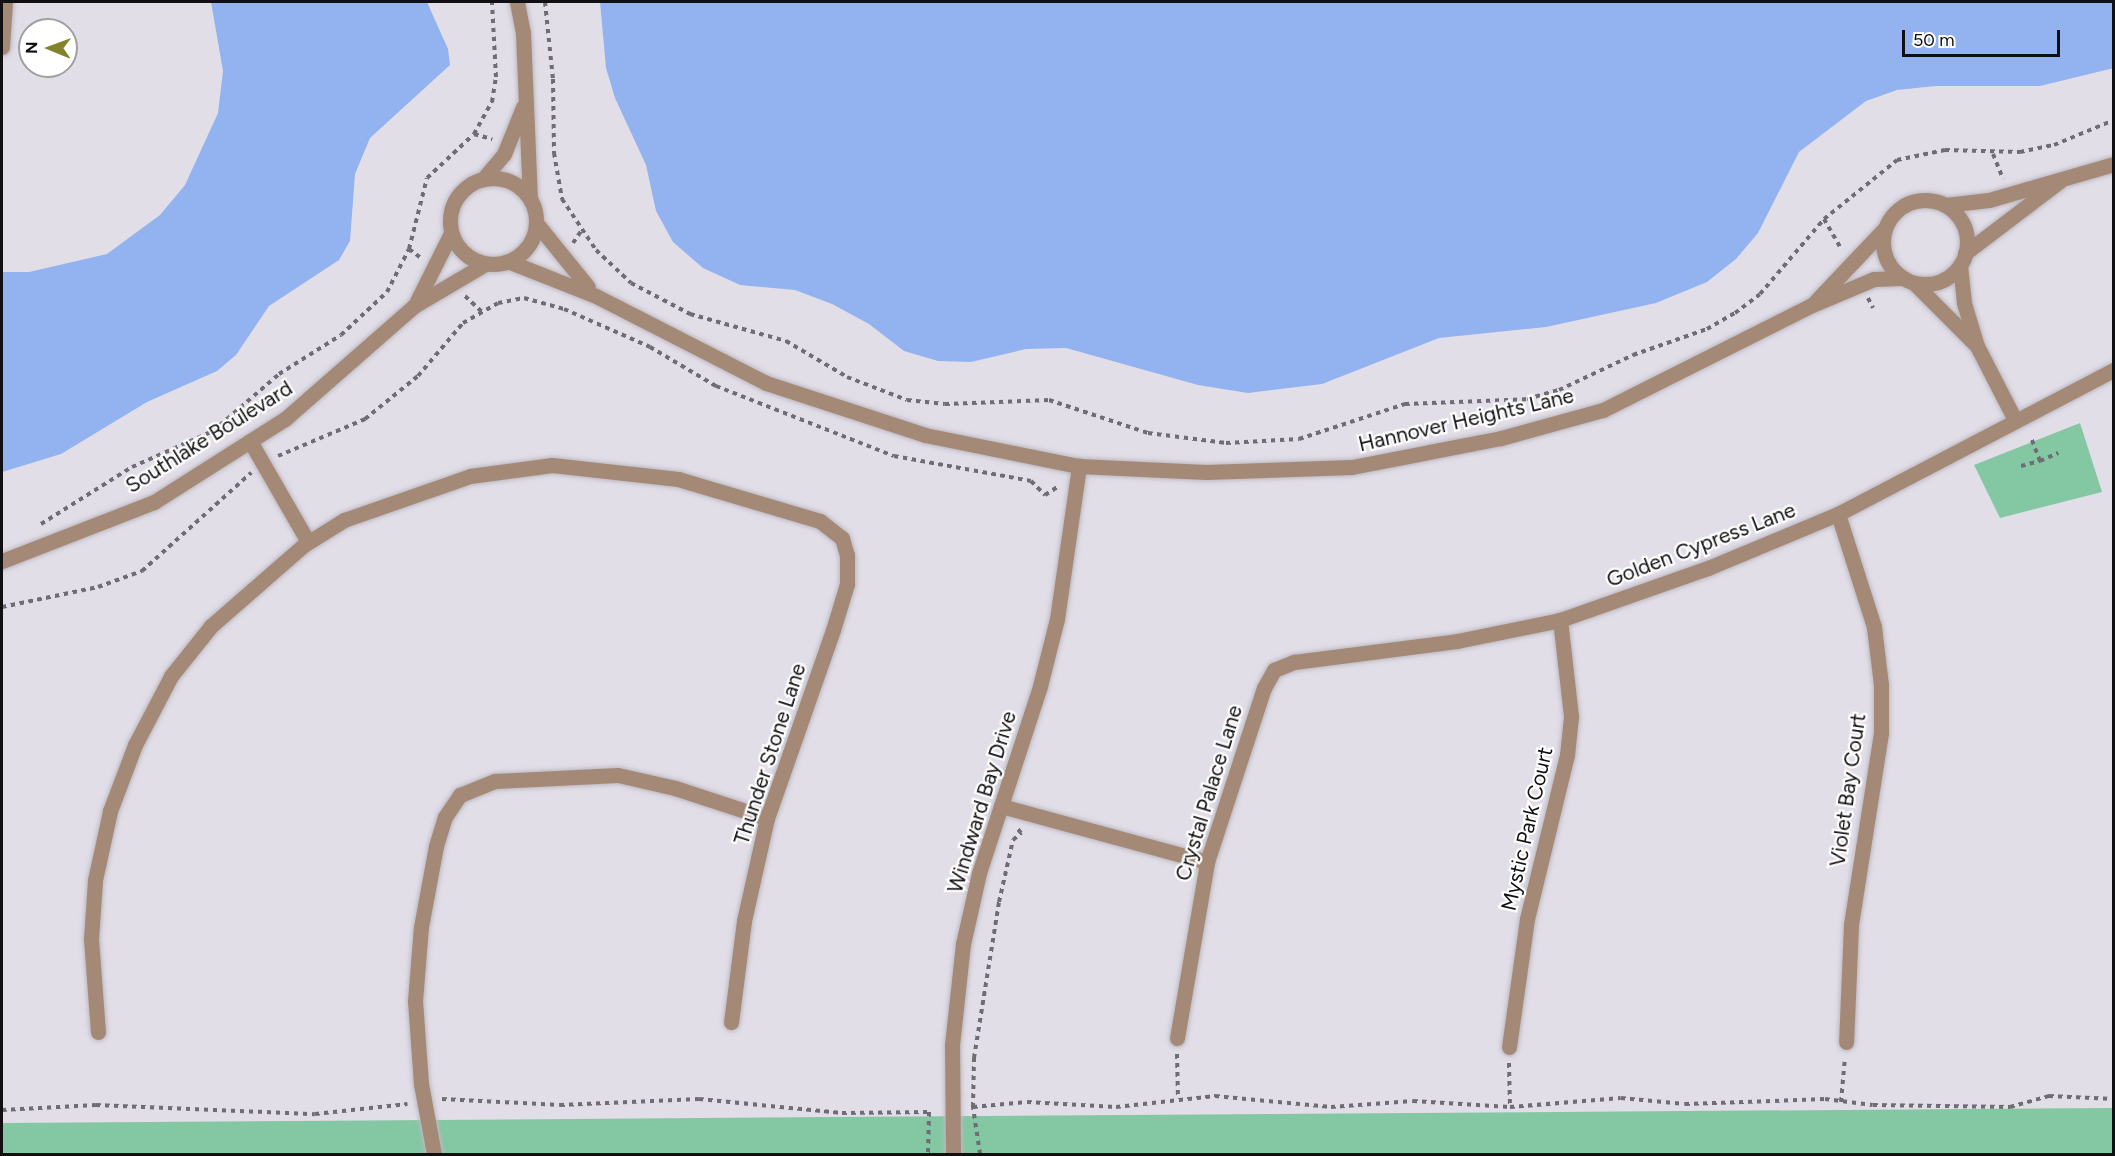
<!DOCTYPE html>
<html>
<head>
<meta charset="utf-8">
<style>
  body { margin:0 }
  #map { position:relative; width:2115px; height:1156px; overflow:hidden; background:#e2dee8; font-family:Figtree,sans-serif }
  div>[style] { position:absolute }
  .green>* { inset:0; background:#84c7a3 }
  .water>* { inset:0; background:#92b3f0 }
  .path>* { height:4px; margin-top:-2px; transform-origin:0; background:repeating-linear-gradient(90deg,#6f6d73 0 4.5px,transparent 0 9px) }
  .roads { filter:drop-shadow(0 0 2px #bcb9c1) drop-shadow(0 0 2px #bcb9c1) }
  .minor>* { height:15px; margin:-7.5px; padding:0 7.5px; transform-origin:7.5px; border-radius:7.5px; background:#a48977 }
  .tertiary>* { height:15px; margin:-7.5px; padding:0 7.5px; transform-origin:7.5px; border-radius:7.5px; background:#a48977 }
  .tertiary>.ring { margin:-7.5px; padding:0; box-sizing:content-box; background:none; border:15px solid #a48977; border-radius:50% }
  span { translate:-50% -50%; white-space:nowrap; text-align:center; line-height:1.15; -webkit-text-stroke:4.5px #fff; paint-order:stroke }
  .street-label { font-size:21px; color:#100f12 }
  .frame { position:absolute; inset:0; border:3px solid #100f12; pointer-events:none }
  .north { position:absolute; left:18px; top:18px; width:60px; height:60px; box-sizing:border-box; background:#fff; border:2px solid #9f9fa0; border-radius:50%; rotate:271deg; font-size:16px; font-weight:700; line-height:24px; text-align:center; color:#100f12 }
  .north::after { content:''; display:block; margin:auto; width:21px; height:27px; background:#82832c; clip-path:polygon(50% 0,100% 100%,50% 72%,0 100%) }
  .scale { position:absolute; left:1902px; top:30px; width:158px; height:27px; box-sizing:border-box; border:3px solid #100f12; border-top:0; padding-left:8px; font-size:18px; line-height:21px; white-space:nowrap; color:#100f12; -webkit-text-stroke:4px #fff; paint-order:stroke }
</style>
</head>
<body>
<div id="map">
  <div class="green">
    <i style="clip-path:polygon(2080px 423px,2102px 492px,2000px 518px,1974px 465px)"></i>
    <i style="clip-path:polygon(2113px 1108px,2114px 1154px,2px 1154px,2px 1123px)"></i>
  </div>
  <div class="water">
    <i style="clip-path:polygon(211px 2px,427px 2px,448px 49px,450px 65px,370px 138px,355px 174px,350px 241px,339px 260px,269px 306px,236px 355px,217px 371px,147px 402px,61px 454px,2px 472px,2px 272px,29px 272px,107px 254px,160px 215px,185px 185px,218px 113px,223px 71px)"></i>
    <i style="clip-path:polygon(600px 2px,2113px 2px,2114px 68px,2040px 86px,1936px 86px,1897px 90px,1866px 101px,1799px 152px,1758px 233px,1736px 259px,1707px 282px,1656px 303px,1546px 327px,1439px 338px,1322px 384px,1248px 393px,1198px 385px,1066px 348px,1026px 349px,971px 362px,938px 361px,904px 351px,869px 324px,832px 304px,795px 290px,740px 285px,703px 268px,673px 242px,656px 211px,646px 165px,615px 98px,606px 68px)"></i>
  </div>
  <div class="path">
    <i style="left:545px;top:2px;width:77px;rotate:84.1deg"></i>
    <i style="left:553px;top:79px;width:74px;rotate:89.2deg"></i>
    <i style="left:554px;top:153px;width:47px;rotate:80.1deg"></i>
    <i style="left:562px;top:199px;width:61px;rotate:56.3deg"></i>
    <i style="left:596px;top:250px;width:48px;rotate:43.3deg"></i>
    <i style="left:631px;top:283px;width:67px;rotate:27.7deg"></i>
    <i style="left:690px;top:314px;width:100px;rotate:15.7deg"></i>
    <i style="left:786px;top:341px;width:71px;rotate:30.5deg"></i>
    <i style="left:847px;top:377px;width:64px;rotate:21deg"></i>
    <i style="left:907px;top:400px;width:38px;rotate:6deg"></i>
    <i style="left:945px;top:404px;width:104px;rotate:-2.2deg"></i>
    <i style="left:1049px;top:400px;width:104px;rotate:18.4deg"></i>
    <i style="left:1148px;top:433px;width:79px;rotate:7.3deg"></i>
    <i style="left:1226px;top:443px;width:73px;rotate:-3.1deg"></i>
    <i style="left:1299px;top:439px;width:112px;rotate:-18.3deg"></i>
    <i style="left:1405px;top:404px;width:122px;rotate:-2.3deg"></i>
    <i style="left:1527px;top:399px;width:33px;rotate:-16deg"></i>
    <i style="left:1559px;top:390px;width:82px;rotate:-25.3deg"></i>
    <i style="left:1633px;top:355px;width:78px;rotate:-19.4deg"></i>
    <i style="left:1707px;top:329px;width:32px;rotate:-30deg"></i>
    <i style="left:1735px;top:313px;width:31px;rotate:-37deg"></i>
    <i style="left:1760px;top:294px;width:99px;rotate:-49.5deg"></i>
    <i style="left:1824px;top:219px;width:94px;rotate:-38.9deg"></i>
    <i style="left:1897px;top:160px;width:49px;rotate:-11.8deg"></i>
    <i style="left:1945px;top:150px;width:75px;rotate:1.5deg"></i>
    <i style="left:2020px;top:152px;width:35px;rotate:-12deg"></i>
    <i style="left:2054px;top:145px;width:65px;rotate:-22.6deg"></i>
    <i style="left:474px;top:134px;width:19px;rotate:16deg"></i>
    <i style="left:1993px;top:154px;width:27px;rotate:68deg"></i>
    <i style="left:1824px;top:219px;width:34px;rotate:60deg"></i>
    <i style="left:573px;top:243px;width:14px;rotate:-56deg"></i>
    <i style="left:409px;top:249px;width:15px;rotate:37deg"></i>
    <i style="left:465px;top:296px;width:23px;rotate:43deg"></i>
    <i style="left:1868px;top:298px;width:11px;rotate:63deg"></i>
    <i style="left:278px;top:456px;width:95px;rotate:-23deg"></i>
    <i style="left:365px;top:419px;width:68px;rotate:-39.1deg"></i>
    <i style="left:418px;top:376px;width:70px;rotate:-49.7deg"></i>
    <i style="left:463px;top:323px;width:40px;rotate:-29.7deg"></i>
    <i style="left:498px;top:303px;width:26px;rotate:-11deg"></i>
    <i style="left:524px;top:298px;width:41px;rotate:15.4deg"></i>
    <i style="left:564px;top:309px;width:94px;rotate:23.8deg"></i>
    <i style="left:650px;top:347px;width:77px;rotate:30.6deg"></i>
    <i style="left:716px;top:386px;width:191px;rotate:21.5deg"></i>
    <i style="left:894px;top:456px;width:139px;rotate:10.3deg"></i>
    <i style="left:1031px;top:481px;width:20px;rotate:45deg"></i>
    <i style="left:1045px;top:495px;width:17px;rotate:-33deg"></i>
    <i style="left:2040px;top:461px;width:20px;rotate:-24deg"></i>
    <i style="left:2021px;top:466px;width:20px;rotate:-15deg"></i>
    <i style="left:2040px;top:461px;width:25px;rotate:-111deg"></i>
    <i style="left:41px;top:524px;width:107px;rotate:-32.1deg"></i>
    <i style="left:132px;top:467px;width:89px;rotate:-24deg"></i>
    <i style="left:213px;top:431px;width:87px;rotate:-40.8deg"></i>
    <i style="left:279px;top:374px;width:73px;rotate:-32.2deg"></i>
    <i style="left:341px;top:335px;width:63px;rotate:-43.1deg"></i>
    <i style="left:387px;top:292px;width:48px;rotate:-62.9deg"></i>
    <i style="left:409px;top:249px;width:73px;rotate:-75.8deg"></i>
    <i style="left:427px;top:178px;width:64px;rotate:-43.1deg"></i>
    <i style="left:474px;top:134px;width:37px;rotate:-61deg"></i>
    <i style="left:492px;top:102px;width:25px;rotate:-81deg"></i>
    <i style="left:496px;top:77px;width:75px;rotate:-93.1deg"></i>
    <i style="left:2px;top:607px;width:98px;rotate:-11.8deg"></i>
    <i style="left:98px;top:587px;width:47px;rotate:-20deg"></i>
    <i style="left:142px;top:571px;width:147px;rotate:-42deg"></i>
    <i style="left:1177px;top:1054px;width:44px;rotate:88.7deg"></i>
    <i style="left:1509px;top:1063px;width:44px;rotate:88.7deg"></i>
    <i style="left:442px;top:1099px;width:118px;rotate:2.9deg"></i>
    <i style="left:560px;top:1105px;width:139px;rotate:-2.5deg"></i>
    <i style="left:699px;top:1099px;width:144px;rotate:5.6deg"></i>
    <i style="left:842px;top:1113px;width:87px;rotate:-0.7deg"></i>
    <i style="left:929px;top:1112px;width:42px;rotate:91.4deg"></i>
    <i style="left:1841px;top:1102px;width:45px;rotate:-84.9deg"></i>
    <i style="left:973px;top:1107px;width:54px;rotate:-5.3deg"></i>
    <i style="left:1027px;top:1102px;width:89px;rotate:3.2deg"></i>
    <i style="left:1116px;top:1107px;width:100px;rotate:-6.3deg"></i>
    <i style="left:1215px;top:1096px;width:117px;rotate:5.4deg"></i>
    <i style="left:1331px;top:1107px;width:82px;rotate:-4.2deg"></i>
    <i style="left:1413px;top:1101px;width:97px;rotate:3.5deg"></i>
    <i style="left:1510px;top:1107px;width:111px;rotate:-4.6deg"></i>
    <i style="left:1621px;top:1098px;width:64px;rotate:5.4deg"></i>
    <i style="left:1685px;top:1104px;width:140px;rotate:-2deg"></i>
    <i style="left:1825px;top:1099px;width:48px;rotate:7.1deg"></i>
    <i style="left:1873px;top:1105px;width:137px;rotate:0.8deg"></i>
    <i style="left:2010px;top:1107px;width:41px;rotate:-15.8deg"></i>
    <i style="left:2049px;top:1096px;width:65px;rotate:2.6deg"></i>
    <i style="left:2px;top:1110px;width:94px;rotate:-3deg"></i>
    <i style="left:96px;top:1105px;width:219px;rotate:2.4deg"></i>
    <i style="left:315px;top:1114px;width:93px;rotate:-6.2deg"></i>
    <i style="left:980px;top:1154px;width:48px;rotate:-98.5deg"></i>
    <i style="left:973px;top:1107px;width:49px;rotate:-88.8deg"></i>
    <i style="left:974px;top:1058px;width:158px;rotate:-80.9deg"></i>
    <i style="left:999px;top:902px;width:64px;rotate:-77.3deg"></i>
    <i style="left:1013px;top:840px;width:11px;rotate:-41deg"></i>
    <i style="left:1021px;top:833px;width:6px;rotate:-129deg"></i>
  </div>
  <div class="roads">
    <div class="minor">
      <i style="left:2px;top:47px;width:45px;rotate:-86.2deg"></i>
      <i style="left:1960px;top:265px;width:38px;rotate:84deg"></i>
      <i style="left:1964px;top:303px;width:45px;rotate:73.2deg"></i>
      <i style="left:1977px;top:346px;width:81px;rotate:62.8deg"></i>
      <i style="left:1914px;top:283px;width:89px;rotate:45deg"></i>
      <i style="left:250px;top:441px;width:116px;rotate:60.1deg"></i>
      <i style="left:1838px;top:514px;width:119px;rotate:72.3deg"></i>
      <i style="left:1874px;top:627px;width:58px;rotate:83.1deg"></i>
      <i style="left:1881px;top:685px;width:48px;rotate:90deg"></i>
      <i style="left:1881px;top:733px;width:194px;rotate:98.9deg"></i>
      <i style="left:1851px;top:925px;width:117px;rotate:92.4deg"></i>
      <i style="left:1001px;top:806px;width:213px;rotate:15.2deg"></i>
      <i style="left:98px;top:1032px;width:93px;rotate:-94.3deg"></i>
      <i style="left:91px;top:939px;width:59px;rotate:-86.1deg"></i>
      <i style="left:95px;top:880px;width:71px;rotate:-77.7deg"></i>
      <i style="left:110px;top:811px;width:71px;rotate:-69.3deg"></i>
      <i style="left:135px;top:745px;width:78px;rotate:-62.4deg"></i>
      <i style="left:171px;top:676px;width:64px;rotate:-51.3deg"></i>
      <i style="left:211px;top:626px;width:123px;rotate:-41.1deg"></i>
      <i style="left:304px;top:545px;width:47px;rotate:-32deg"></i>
      <i style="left:344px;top:520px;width:133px;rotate:-19.2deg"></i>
      <i style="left:470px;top:476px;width:83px;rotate:-7.6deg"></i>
      <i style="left:552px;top:465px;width:127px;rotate:6.3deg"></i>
      <i style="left:678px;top:479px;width:148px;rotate:16.5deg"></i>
      <i style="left:820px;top:521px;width:28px;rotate:38deg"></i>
      <i style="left:842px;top:538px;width:18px;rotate:74deg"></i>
      <i style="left:847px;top:555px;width:29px;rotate:90deg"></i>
      <i style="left:847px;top:584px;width:48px;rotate:106.9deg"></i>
      <i style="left:833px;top:630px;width:199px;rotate:109.3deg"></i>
      <i style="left:767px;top:818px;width:106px;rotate:102.6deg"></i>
      <i style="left:744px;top:921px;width:102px;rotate:97.3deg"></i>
      <i style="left:1177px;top:1038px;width:179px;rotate:-80.3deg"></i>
      <i style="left:1207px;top:862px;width:183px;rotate:-71.9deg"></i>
      <i style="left:1264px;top:688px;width:21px;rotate:-61deg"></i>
      <i style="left:1274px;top:670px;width:22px;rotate:-22deg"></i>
      <i style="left:1294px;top:662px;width:164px;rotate:-7.3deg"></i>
      <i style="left:1457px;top:641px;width:105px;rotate:-11.5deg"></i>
      <i style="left:1560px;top:620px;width:157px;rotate:-19.4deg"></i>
      <i style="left:1708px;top:568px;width:141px;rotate:-22.6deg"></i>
      <i style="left:1838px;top:514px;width:311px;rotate:-27.6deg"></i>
      <i style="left:1509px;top:1047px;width:129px;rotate:-82deg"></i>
      <i style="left:1527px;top:919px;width:169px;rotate:-76.3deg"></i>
      <i style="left:1567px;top:755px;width:39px;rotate:-84deg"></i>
      <i style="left:1571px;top:716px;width:97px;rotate:-96.5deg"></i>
      <i style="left:434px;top:1154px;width:71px;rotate:-100.5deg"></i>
      <i style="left:421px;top:1084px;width:83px;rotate:-94.1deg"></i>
      <i style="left:415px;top:1001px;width:74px;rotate:-85.4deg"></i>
      <i style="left:421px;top:927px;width:82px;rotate:-79.5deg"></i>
      <i style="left:436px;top:846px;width:30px;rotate:-73deg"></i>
      <i style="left:445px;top:817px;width:27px;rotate:-56deg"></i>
      <i style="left:460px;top:795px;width:38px;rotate:-22deg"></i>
      <i style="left:495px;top:781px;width:123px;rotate:-2.8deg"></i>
      <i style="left:618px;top:775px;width:58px;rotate:12.8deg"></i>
      <i style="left:675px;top:788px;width:97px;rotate:18.1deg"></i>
    </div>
    <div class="tertiary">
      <i style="left:517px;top:2px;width:32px;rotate:79deg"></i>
      <i style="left:523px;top:33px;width:165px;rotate:87.6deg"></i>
      <i class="ring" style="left:450px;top:178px;width:71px;height:71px"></i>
      <i style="left:483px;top:179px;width:33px;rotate:-50deg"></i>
      <i style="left:504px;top:154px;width:51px;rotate:-68deg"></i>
      <i class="ring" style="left:1883px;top:200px;width:69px;height:69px"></i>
      <i style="left:1945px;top:205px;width:44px;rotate:-6.5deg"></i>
      <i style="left:1989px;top:200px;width:130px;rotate:-16.1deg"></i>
      <i style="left:537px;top:224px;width:81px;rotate:51deg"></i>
      <i style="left:1965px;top:253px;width:119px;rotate:-37.2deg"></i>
      <i style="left:510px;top:262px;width:92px;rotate:21.6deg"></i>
      <i style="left:596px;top:296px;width:191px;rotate:27.1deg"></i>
      <i style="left:766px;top:383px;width:167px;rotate:18.1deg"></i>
      <i style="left:925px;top:435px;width:157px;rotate:11.4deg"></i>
      <i style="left:1079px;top:466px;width:127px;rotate:2.7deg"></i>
      <i style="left:1206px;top:472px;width:146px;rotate:-2deg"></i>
      <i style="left:1352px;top:467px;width:152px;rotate:-11deg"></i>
      <i style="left:1501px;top:438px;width:106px;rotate:-15.4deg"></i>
      <i style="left:1603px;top:410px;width:234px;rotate:-26.7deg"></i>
      <i style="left:1812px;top:305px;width:67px;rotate:-22.8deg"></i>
      <i style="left:1874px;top:279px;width:28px;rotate:-2deg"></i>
      <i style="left:417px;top:301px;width:76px;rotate:-63.4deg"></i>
      <i style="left:1816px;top:301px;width:99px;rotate:-46.6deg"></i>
      <i style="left:2px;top:561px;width:163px;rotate:-21.2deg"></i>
      <i style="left:154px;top:502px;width:155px;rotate:-32.4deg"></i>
      <i style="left:285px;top:419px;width:171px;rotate:-41.2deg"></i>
      <i style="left:414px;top:306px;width:82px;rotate:-30.6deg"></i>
      <i style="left:953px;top:1154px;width:109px;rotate:-90.5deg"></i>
      <i style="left:952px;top:1045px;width:102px;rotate:-83.8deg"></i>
      <i style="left:963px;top:944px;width:73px;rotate:-77.3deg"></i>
      <i style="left:979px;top:873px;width:197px;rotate:-71.9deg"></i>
      <i style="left:1040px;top:686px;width:69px;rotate:-75.8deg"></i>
      <i style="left:1057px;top:619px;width:155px;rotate:-81.8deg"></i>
    </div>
  </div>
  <div class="street-label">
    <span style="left:1466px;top:420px;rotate:-13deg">Hannover Heights Lane</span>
    <span style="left:209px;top:437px;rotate:-32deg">Southlake Boulevard</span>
    <span style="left:1701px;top:545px;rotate:-21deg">Golden Cypress Lane</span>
    <span style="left:770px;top:754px;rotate:-72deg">Thunder Stone Lane</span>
    <span style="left:1848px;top:790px;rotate:-82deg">Violet Bay Court</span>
    <span style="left:1209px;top:793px;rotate:-73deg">Crystal Palace Lane</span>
    <span style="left:982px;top:802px;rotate:-73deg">Windward Bay Drive</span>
    <span style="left:1527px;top:829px;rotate:-77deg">Mystic Park Court</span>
  </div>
  <div class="frame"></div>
  <div class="north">N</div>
  <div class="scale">50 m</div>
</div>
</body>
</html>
